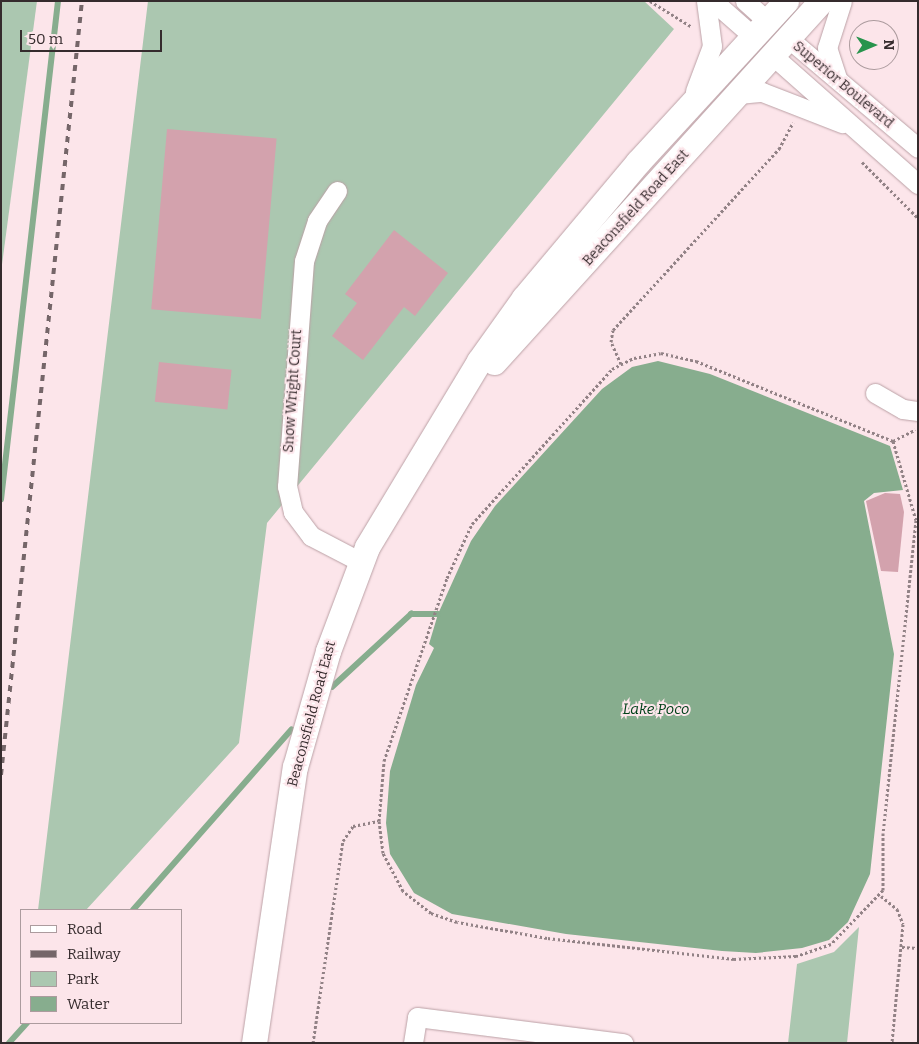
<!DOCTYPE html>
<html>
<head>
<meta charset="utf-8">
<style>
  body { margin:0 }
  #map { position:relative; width:919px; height:1044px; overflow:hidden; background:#fce5ea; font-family:Bitter,serif }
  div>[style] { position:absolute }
  .green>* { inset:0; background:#abc7b0 }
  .water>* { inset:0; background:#87ad8e }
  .stream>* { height:5.5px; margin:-2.75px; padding:0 2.75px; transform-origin:2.75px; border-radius:2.75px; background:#87ad8e }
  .building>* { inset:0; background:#d3a2ad; transform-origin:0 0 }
  .path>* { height:3px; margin-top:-1.5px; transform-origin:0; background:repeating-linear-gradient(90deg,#928286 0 2.5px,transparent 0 5px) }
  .roads { filter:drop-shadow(0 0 1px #bba1a6) drop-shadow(0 0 1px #bba1a6) }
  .minor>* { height:19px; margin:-9.5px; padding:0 9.5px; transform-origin:9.5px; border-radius:9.5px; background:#fff }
  .major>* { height:25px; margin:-12.5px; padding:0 12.5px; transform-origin:12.5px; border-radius:12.5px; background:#fff }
  .rail>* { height:4px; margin-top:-2px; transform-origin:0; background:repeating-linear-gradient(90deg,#756669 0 6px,transparent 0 12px) }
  span { translate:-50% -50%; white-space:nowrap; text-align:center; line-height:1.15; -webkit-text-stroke:4px #fce5ea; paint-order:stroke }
  .street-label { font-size:14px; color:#352b2d }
  .water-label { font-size:15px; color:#004119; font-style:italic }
  .frame { position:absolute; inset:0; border:2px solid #352b2d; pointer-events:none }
  .legend { position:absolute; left:20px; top:909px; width:162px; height:115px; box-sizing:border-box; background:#fce5ea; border:1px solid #ac9b9e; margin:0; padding:6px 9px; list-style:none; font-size:15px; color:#352b2d }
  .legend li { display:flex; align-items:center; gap:10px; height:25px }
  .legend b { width:25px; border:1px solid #ac9b9e }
  .north { position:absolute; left:849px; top:20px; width:50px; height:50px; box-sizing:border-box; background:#fce5ea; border:1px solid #ac9b9e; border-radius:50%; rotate:89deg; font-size:14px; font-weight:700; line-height:20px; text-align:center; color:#352b2d }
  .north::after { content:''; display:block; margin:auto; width:18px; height:22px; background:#28944d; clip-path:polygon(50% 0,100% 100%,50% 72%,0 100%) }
  .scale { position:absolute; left:20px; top:30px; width:142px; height:22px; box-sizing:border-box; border:2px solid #352b2d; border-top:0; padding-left:6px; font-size:15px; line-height:18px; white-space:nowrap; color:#352b2d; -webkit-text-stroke:4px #fce5ea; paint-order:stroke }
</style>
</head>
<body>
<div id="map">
  <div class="green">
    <i style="clip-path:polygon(1px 1px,37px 1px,1px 272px)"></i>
    <i style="clip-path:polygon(148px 1px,644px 1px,674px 29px,267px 523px,239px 743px,86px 910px,38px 910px)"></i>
    <i style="clip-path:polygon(859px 927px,847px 1043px,788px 1043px,797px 964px,834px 952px)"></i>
  </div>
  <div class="water">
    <i style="clip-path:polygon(658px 361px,710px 374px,890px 446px,903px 490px,874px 493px,864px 501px,894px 654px,870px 874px,848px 922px,829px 940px,802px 948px,756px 953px,722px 951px,566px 934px,452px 914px,414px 893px,390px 854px,386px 823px,390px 771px,416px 685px,434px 648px,429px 644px,438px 614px,471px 541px,495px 506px,602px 389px,632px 367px)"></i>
  </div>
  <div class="stream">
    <i style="left:1px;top:500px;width:502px;rotate:-83.48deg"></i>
    <i style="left:332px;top:687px;width:108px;rotate:-42.7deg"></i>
    <i style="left:411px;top:614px;width:27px"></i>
    <i style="left:133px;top:910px;width:240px;rotate:-48.7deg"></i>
    <i style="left:9px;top:1043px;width:27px;rotate:-48deg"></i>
  </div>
  <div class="building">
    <i style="left:167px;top:129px;width:110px;height:181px;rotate:5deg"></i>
    <i style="clip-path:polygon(394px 230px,448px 273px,415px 316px,404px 307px,363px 360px,332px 336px,357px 303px,345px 294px)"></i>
    <i style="left:159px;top:362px;width:73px;height:40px;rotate:6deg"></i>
    <i style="clip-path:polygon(885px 493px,900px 494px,904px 512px,898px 572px,881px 571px,866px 501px)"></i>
  </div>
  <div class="path">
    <i style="left:650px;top:1px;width:49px;rotate:31.8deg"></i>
    <i style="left:862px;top:162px;width:79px;rotate:45deg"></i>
    <i style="left:661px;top:353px;width:36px;rotate:13deg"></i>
    <i style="left:696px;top:361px;width:213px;rotate:22.1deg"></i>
    <i style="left:893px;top:441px;width:82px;rotate:73.8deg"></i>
    <i style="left:916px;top:520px;width:315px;rotate:96deg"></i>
    <i style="left:883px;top:833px;width:57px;rotate:90deg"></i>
    <i style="left:883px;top:890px;width:75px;rotate:133.9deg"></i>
    <i style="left:831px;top:944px;width:37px;rotate:161deg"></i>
    <i style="left:796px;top:956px;width:62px;rotate:177.2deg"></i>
    <i style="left:734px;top:959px;width:188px;rotate:-173.6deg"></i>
    <i style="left:547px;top:938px;width:91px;rotate:-169.9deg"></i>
    <i style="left:457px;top:922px;width:28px;rotate:-161deg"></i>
    <i style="left:431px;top:913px;width:36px;rotate:-142deg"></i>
    <i style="left:403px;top:891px;width:43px;rotate:-117.8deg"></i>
    <i style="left:383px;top:853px;width:32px;rotate:-97deg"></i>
    <i style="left:379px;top:821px;width:60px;rotate:-85.2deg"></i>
    <i style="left:384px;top:761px;width:194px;rotate:-71deg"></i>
    <i style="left:447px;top:578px;width:60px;rotate:-65.2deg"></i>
    <i style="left:472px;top:524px;width:209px;rotate:-47.9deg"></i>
    <i style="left:612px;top:369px;width:25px;rotate:-27deg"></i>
    <i style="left:634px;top:358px;width:27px;rotate:-10deg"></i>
    <i style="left:621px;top:364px;width:24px;rotate:-114deg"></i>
    <i style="left:611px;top:342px;width:12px;rotate:-81deg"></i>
    <i style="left:613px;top:330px;width:246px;rotate:-47.5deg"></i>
    <i style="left:779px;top:149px;width:30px;rotate:-62deg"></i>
    <i style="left:893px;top:441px;width:25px;rotate:-27deg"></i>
    <i style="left:881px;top:896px;width:21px;rotate:39deg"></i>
    <i style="left:897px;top:909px;width:16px;rotate:68deg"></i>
    <i style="left:903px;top:924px;width:120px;rotate:95.3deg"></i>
    <i style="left:902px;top:947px;width:16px;rotate:4deg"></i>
    <i style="left:313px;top:1043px;width:204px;rotate:-81.6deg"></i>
    <i style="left:343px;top:841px;width:18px;rotate:-56deg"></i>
    <i style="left:353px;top:826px;width:26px;rotate:-11deg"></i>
  </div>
  <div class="roads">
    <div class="minor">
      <i style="left:713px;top:1px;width:55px;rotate:41.3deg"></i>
      <i style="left:745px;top:1px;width:31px;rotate:42deg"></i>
      <i style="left:788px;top:38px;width:170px;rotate:40.2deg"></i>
      <i style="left:772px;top:55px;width:195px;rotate:41.5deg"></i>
      <i style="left:837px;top:78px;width:32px;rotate:-108deg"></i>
      <i style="left:827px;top:48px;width:49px;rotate:-72.3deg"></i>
      <i style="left:695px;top:91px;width:48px;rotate:-69.3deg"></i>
      <i style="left:712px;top:46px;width:45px;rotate:-97.6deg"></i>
      <i style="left:738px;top:94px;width:24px;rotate:-5deg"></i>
      <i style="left:762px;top:92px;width:86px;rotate:21.2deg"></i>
      <i style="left:337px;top:191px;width:36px;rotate:124deg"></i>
      <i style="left:317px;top:221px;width:42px;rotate:108deg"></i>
      <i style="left:304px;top:261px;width:226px;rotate:94.3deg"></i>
      <i style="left:287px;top:486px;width:27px;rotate:77deg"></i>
      <i style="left:293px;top:512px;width:30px;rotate:53deg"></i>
      <i style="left:311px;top:536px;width:56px;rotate:27.5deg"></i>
      <i style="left:875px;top:393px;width:32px;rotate:30deg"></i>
      <i style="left:903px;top:409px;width:15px;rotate:8deg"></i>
      <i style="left:413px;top:1043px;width:26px;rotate:-81deg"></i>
      <i style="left:417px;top:1017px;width:208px;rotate:7.2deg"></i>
    </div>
    <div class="major">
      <i style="left:494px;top:362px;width:487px;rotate:-47.8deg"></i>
      <i style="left:254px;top:1043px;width:279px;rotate:-81.6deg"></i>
      <i style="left:295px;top:767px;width:121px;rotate:-74.1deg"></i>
      <i style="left:328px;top:651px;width:111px;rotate:-69.4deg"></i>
      <i style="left:367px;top:547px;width:217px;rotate:-58.9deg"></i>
      <i style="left:479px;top:361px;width:77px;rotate:-54.5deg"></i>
      <i style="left:524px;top:298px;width:177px;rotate:-50deg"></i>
      <i style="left:638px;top:162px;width:219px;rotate:-47.4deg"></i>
    </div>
  </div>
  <div class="rail">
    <i style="left:1px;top:775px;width:778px;rotate:-84.03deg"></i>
  </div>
  <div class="street-label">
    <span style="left:843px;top:85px;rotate:40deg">Superior Boulevard</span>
    <span style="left:636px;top:208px;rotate:-48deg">Beaconsfield Road East</span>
    <span style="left:293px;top:391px;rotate:-86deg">Snow Wright Court</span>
    <span style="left:312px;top:714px;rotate:-75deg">Beaconsfield Road East</span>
  </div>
  <div class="water-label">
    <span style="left:656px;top:710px">Lake Poco</span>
  </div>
  <div class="frame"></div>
  <ul class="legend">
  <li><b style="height:6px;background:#fff"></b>Road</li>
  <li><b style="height:6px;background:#756669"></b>Railway</li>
  <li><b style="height:14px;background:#abc7b0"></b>Park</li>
  <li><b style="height:14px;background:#87ad8e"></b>Water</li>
  </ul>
  <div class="north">N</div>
  <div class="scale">50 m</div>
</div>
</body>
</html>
